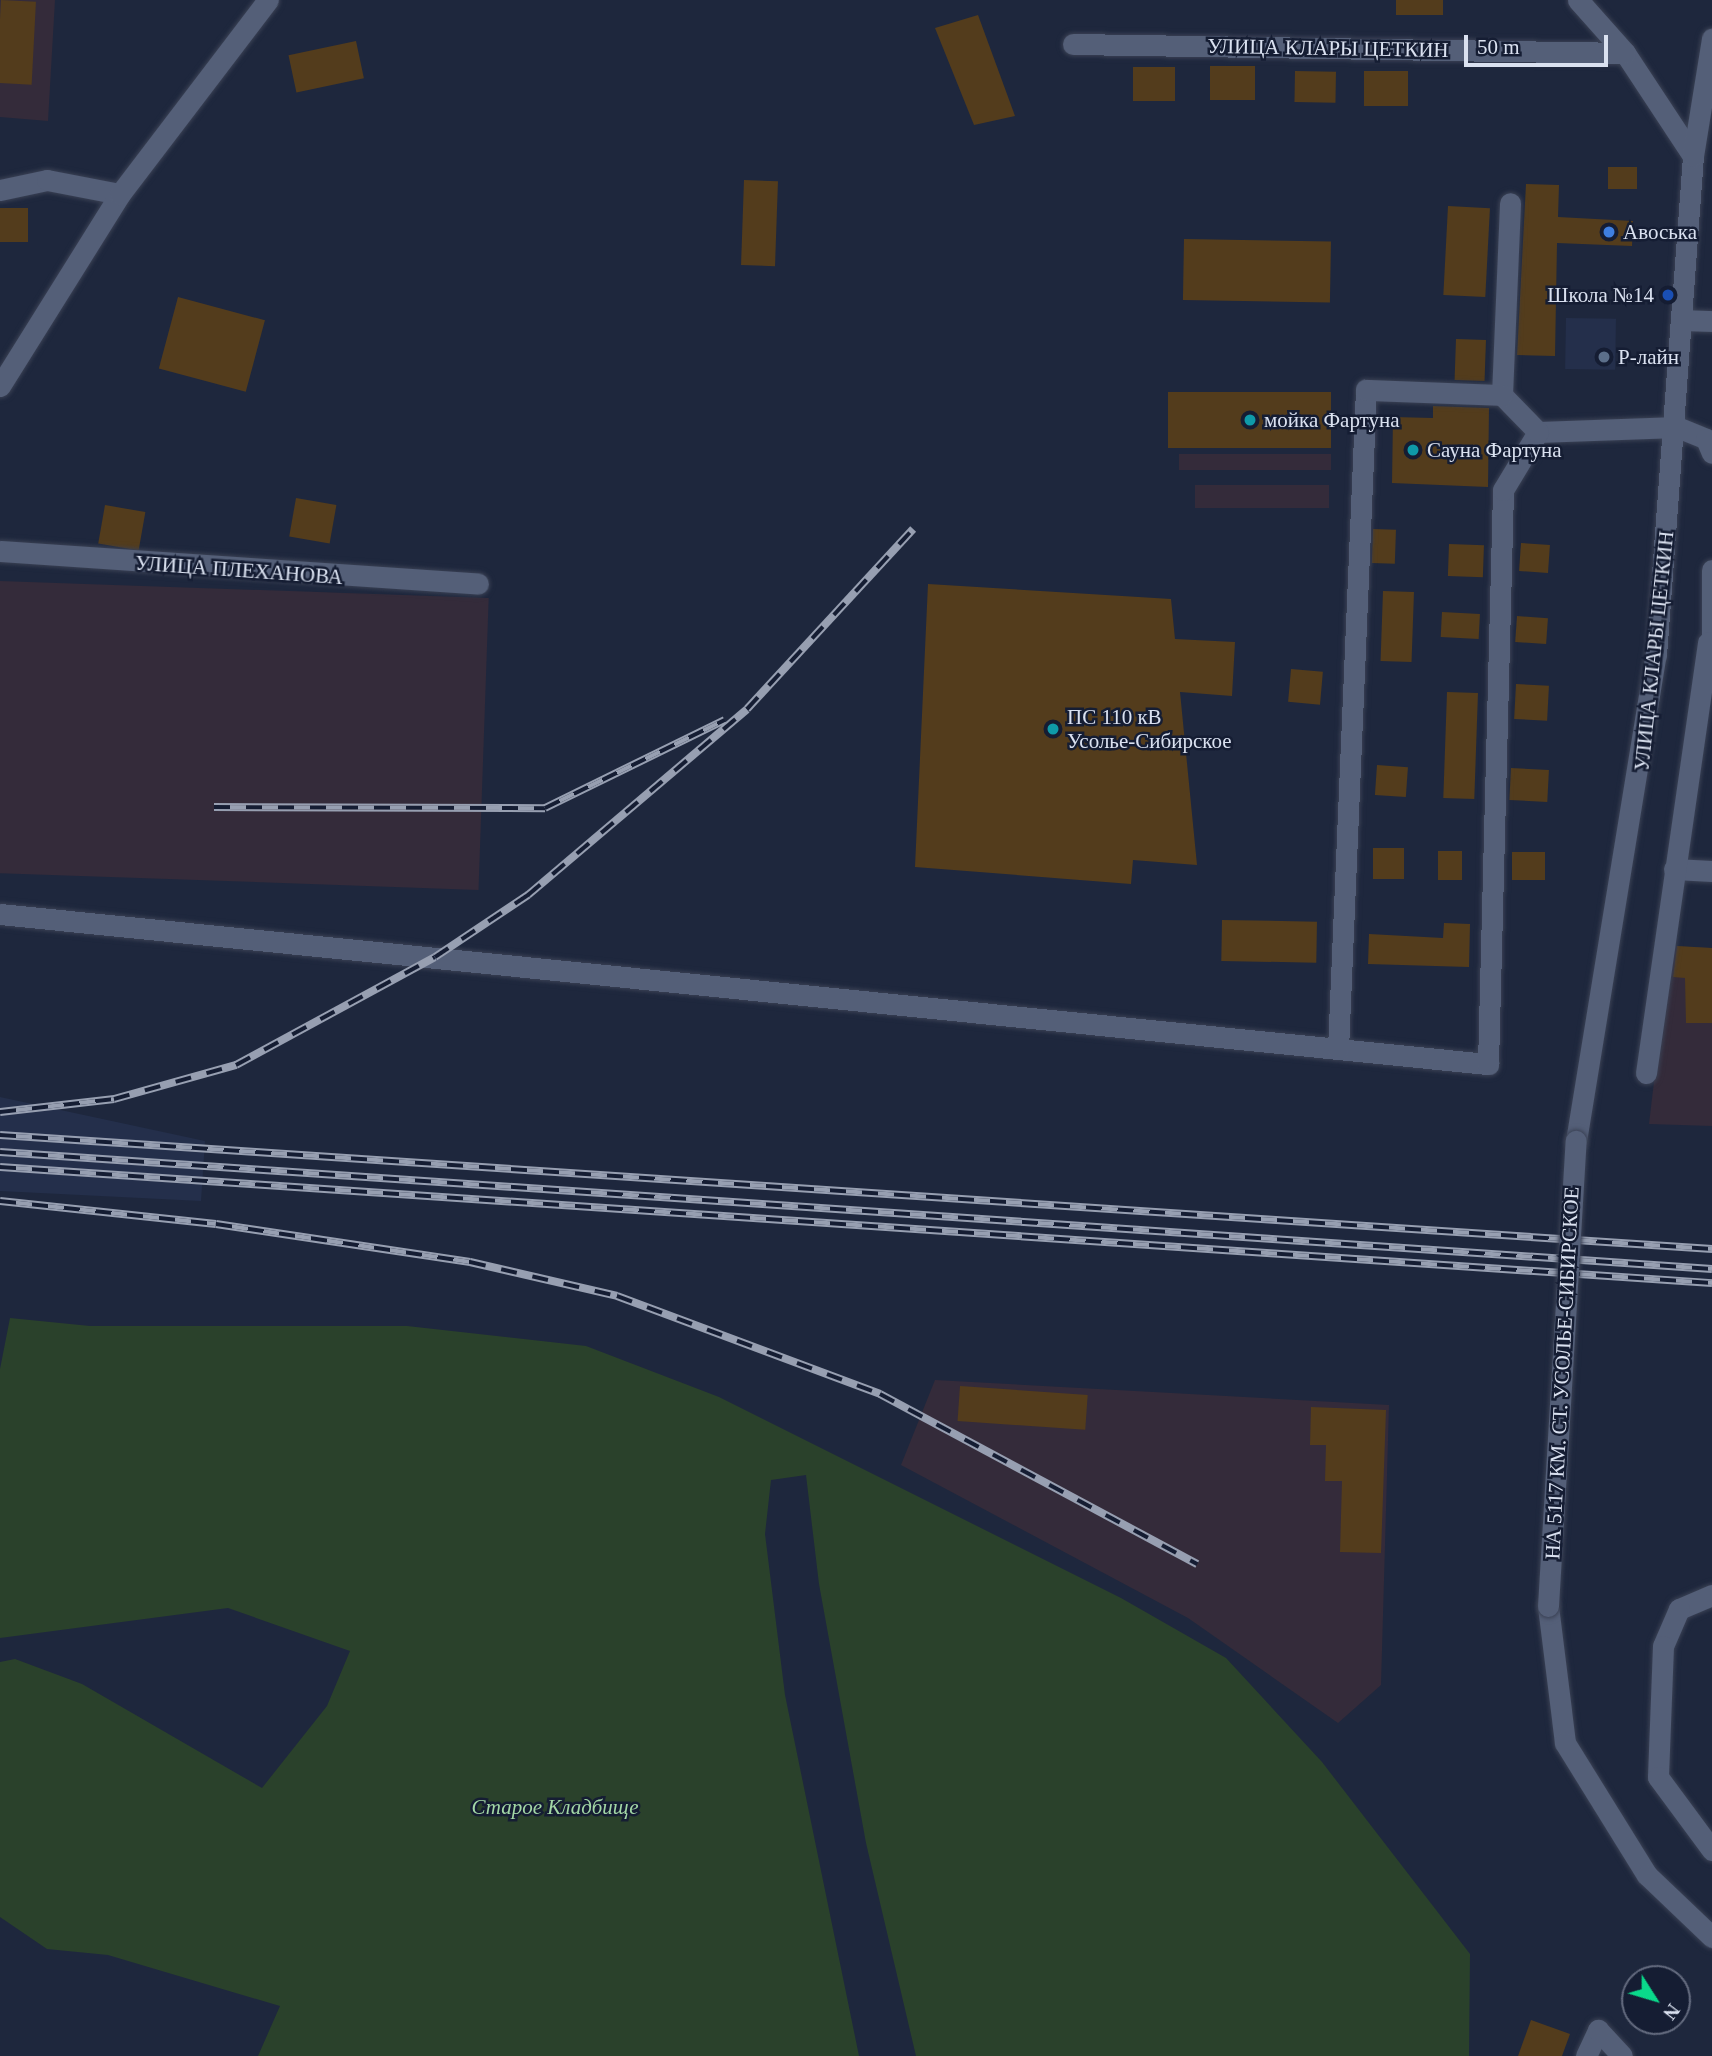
<!DOCTYPE html>
<html>
<head>
<meta charset="utf-8">
<style>
  body { margin:0 }
  #map { position:relative; width:1712px; height:2056px; overflow:hidden; background:#1e273d; font-family:Georgia,serif }
  div>[style] { position:absolute }
  .built>* { inset:0; background:#242f4b; transform-origin:0 0 }
  .industrial>* { inset:0; background:#342b3a; transform-origin:0 0 }
  .green>* { inset:0; background:#2a412b }
  .building>* { inset:0; background:#533c1c; transform-origin:0 0 }
  .roads { filter:drop-shadow(0 0 2px #3a4154) drop-shadow(0 0 2px #3a4154) }
  .minor>* { height:21px; margin:-10.5px; padding:0 10.5px; transform-origin:10.5px; border-radius:10.5px; background:#545f78 }
  .rail>* { height:8px; margin-top:-4px; transform-origin:0; background:repeating-linear-gradient(90deg,#151d33 0 16px,#979fb1 0 32px); box-sizing:border-box; border-block:2px solid #979fb1 }
  .bridges { filter:drop-shadow(0 0 2px #3a4154) drop-shadow(0 0 2px #3a4154) }
  .minor-bridge>* { height:21px; margin:-10.5px; padding:0 10.5px; transform-origin:10.5px; border-radius:10.5px; background:#545f78 }
  .dots>* { width:19px; height:19px; translate:-50% -50%; box-sizing:border-box; border:4px solid #151d33; border-radius:50% }
  span { translate:-50% -50%; white-space:nowrap; text-align:center; line-height:1.15; -webkit-text-stroke:5px #151d33; paint-order:stroke }
  .street-label { font-size:21px; color:#dae1f0 }
  .poi-label { font-size:21px; color:#dae1f0 }
  .left { translate:0 -50%; text-align:left }
  .right { translate:-100% -50%; text-align:right }
  .park-label { font-size:21px; color:#a3d7a6; font-style:italic }
  .north { position:absolute; left:1621px; top:1965px; width:70px; height:70px; box-sizing:border-box; background:#151d33; border:2px solid #646b7f; border-radius:50%; rotate:127deg; font-size:19px; font-weight:700; line-height:28px; text-align:center; color:#dae1f0 }
  .north::after { content:''; display:block; margin:auto; width:24px; height:32px; background:#0ad98b; clip-path:polygon(50% 0,100% 100%,50% 72%,0 100%) }
  .scale { position:absolute; left:1464px; top:35px; width:144px; height:32px; box-sizing:border-box; border:4px solid #dae1f0; border-top:0; padding-left:9px; font-size:21px; line-height:24px; white-space:nowrap; color:#dae1f0; -webkit-text-stroke:5px #151d33; paint-order:stroke }
</style>
</head>
<body>
<div id="map">
  <div class="built">
    <i style="left:1566px;top:318px;width:50px;height:51px;rotate:1deg"></i>
    <i style="clip-path:polygon(0 1097px,205px 1141px,201px 1201px,0 1191px)"></i>
  </div>
  <div class="industrial">
    <i style="clip-path:polygon(0 0,55px 0,48px 121px,0 117px)"></i>
    <i style="left:1179px;top:454px;width:152px;height:16px"></i>
    <i style="left:1329px;top:485px;width:23px;height:134px;rotate:90deg"></i>
    <i style="left:0;top:581px;width:489px;height:292px;rotate:2deg"></i>
    <i style="clip-path:polygon(1670px 946px,1712px 948px,1712px 1126px,1649px 1124px)"></i>
    <i style="clip-path:polygon(935px 1380px,1389px 1405px,1381px 1685px,1338px 1723px,1188px 1618px,901px 1465px)"></i>
  </div>
  <div class="green">
    <i style="clip-path:polygon(10px 1318px,90px 1326px,407px 1326px,586px 1346px,719px 1397px,1121px 1598px,1226px 1658px,1322px 1762px,1470px 1954px,1469px 2056px,916px 2056px,866px 1843px,819px 1584px,806px 1475px,771px 1480px,765px 1534px,785px 1695px,859px 2056px,258px 2056px,280px 2006px,108px 1955px,47px 1949px,0 1917px,0 1662px,15px 1659px,82px 1684px,262px 1788px,327px 1706px,350px 1651px,228px 1608px,0 1638px,0 1369px)"></i>
  </div>
  <div class="building">
    <i style="left:1px;top:0;width:35px;height:83px;rotate:3deg"></i>
    <i style="left:1396px;top:0;width:47px;height:15px"></i>
    <i style="clip-path:polygon(978px 15px,1015px 116px,974px 125px,935px 28px)"></i>
    <i style="left:356px;top:41px;width:38px;height:69px;rotate:78deg"></i>
    <i style="left:1255px;top:66px;width:34px;height:45px;rotate:90deg"></i>
    <i style="left:1175px;top:67px;width:34px;height:42px;rotate:90deg"></i>
    <i style="left:1295px;top:71px;width:41px;height:31px;rotate:1deg"></i>
    <i style="left:1364px;top:71px;width:44px;height:35px"></i>
    <i style="left:1608px;top:167px;width:29px;height:22px"></i>
    <i style="left:744px;top:180px;width:34px;height:85px;rotate:2deg"></i>
    <i style="clip-path:polygon(1526px 184px,1559px 185px,1558px 217px,1633px 221px,1632px 246px,1557px 243px,1555px 356px,1517px 355px)"></i>
    <i style="left:1448px;top:206px;width:42px;height:89px;rotate:3deg"></i>
    <i style="left:0;top:208px;width:28px;height:34px"></i>
    <i style="left:1184px;top:239px;width:147px;height:61px;rotate:1deg"></i>
    <i style="left:178px;top:297px;width:90px;height:74px;rotate:15deg"></i>
    <i style="left:1456px;top:339px;width:30px;height:41px;rotate:2deg"></i>
    <i style="left:1168px;top:392px;width:163px;height:56px"></i>
    <i style="clip-path:polygon(1433px 406px,1489px 408px,1488px 487px,1392px 483px,1393px 417px,1433px 418px)"></i>
    <i style="left:296px;top:498px;width:41px;height:39px;rotate:10deg"></i>
    <i style="left:105px;top:505px;width:41px;height:39px;rotate:10deg"></i>
    <i style="left:1373px;top:529px;width:23px;height:34px;rotate:2deg"></i>
    <i style="left:1521px;top:543px;width:29px;height:28px;rotate:4deg"></i>
    <i style="left:1449px;top:544px;width:35px;height:32px;rotate:2deg"></i>
    <i style="clip-path:polygon(928px 584px,1171px 599px,1175px 639px,1235px 642px,1232px 696px,1180px 692px,1197px 865px,1133px 860px,1131px 884px,915px 867px)"></i>
    <i style="left:1383px;top:591px;width:31px;height:70px;rotate:2deg"></i>
    <i style="left:1442px;top:612px;width:38px;height:25px;rotate:3deg"></i>
    <i style="left:1517px;top:616px;width:31px;height:26px;rotate:4deg"></i>
    <i style="left:1291px;top:669px;width:32px;height:33px;rotate:5deg"></i>
    <i style="left:1516px;top:684px;width:33px;height:35px;rotate:3deg"></i>
    <i style="left:1447px;top:692px;width:31px;height:106px;rotate:2deg"></i>
    <i style="left:1377px;top:765px;width:31px;height:30px;rotate:4deg"></i>
    <i style="left:1511px;top:768px;width:38px;height:32px;rotate:3deg"></i>
    <i style="left:1373px;top:848px;width:31px;height:31px"></i>
    <i style="left:1438px;top:851px;width:24px;height:29px"></i>
    <i style="left:1512px;top:852px;width:33px;height:28px"></i>
    <i style="left:1222px;top:920px;width:95px;height:41px;rotate:1deg"></i>
    <i style="clip-path:polygon(1444px 923px,1470px 924px,1469px 967px,1368px 964px,1369px 934px,1443px 938px)"></i>
    <i style="clip-path:polygon(1677px 946px,1712px 948px,1712px 1023px,1686px 1023px,1685px 978px,1673px 977px)"></i>
    <i style="left:960px;top:1386px;width:128px;height:35px;rotate:4deg"></i>
    <i style="clip-path:polygon(1311px 1407px,1386px 1410px,1381px 1553px,1340px 1552px,1342px 1481px,1325px 1481px,1326px 1445px,1310px 1445px)"></i>
    <i style="clip-path:polygon(1531px 2020px,1570px 2034px,1562px 2056px,1518px 2056px)"></i>
  </div>
  <div class="roads">
    <div class="minor">
      <i style="left:1578px;top:0;width:71px;rotate:48.4deg"></i>
      <i style="left:1625px;top:53px;width:123px;rotate:56.6deg"></i>
      <i style="left:1073px;top:44px;width:552px;rotate:0.93deg"></i>
      <i style="left:0;top:190px;width:48px;rotate:-12deg"></i>
      <i style="left:47px;top:180px;width:74px;rotate:10.9deg"></i>
      <i style="left:1683px;top:320px;width:29px;rotate:2deg"></i>
      <i style="left:0;top:386px;width:226px;rotate:-58deg"></i>
      <i style="left:120px;top:194px;width:244px;rotate:-52.7deg"></i>
      <i style="left:1538px;top:432px;width:139px;rotate:-2.1deg"></i>
      <i style="left:1677px;top:427px;width:31px;rotate:22deg"></i>
      <i style="left:1706px;top:439px;width:15px;rotate:67deg"></i>
      <i style="left:0;top:551px;width:479px;rotate:3.9deg"></i>
      <i style="left:1712px;top:570px;width:72px;rotate:90deg"></i>
      <i style="left:1674px;top:869px;width:38px;rotate:3deg"></i>
      <i style="left:0;top:914px;width:1496px;rotate:5.76deg"></i>
      <i style="left:1488px;top:1064px;width:574px;rotate:-88.5deg"></i>
      <i style="left:1503px;top:490px;width:68px;rotate:-58.9deg"></i>
      <i style="left:1538px;top:432px;width:52px;rotate:-134.2deg"></i>
      <i style="left:1502px;top:395px;width:192px;rotate:-87.6deg"></i>
      <i style="left:1338px;top:1049px;width:660px;rotate:-87.57deg"></i>
      <i style="left:1366px;top:390px;width:136px;rotate:2.1deg"></i>
      <i style="left:1646px;top:1073px;width:435px;rotate:-81.8deg"></i>
      <i style="left:1576px;top:1141px;width:493px;rotate:-80.7deg"></i>
      <i style="left:1656px;top:655px;width:500px;rotate:-85.76deg"></i>
      <i style="left:1693px;top:156px;width:119px;rotate:-80.8deg"></i>
      <i style="left:1712px;top:1595px;width:36px;rotate:157deg"></i>
      <i style="left:1679px;top:1609px;width:40px;rotate:113.4deg"></i>
      <i style="left:1663px;top:1646px;width:131px;rotate:92.2deg"></i>
      <i style="left:1658px;top:1777px;width:91px;rotate:53.5deg"></i>
      <i style="left:1548px;top:1606px;width:138px;rotate:82.9deg"></i>
      <i style="left:1565px;top:1743px;width:155px;rotate:58.2deg"></i>
      <i style="left:1647px;top:1875px;width:90px;rotate:43.6deg"></i>
      <i style="left:1586px;top:2056px;width:29px;rotate:-65deg"></i>
      <i style="left:1598px;top:2030px;width:35px;rotate:47deg"></i>
    </div>
  </div>
  <div class="rail">
    <i style="left:214px;top:807px;width:331px;rotate:0.2deg"></i>
    <i style="left:545px;top:808px;width:200px;rotate:-26.1deg"></i>
    <i style="left:0;top:1112px;width:115px;rotate:-6.5deg"></i>
    <i style="left:114px;top:1099px;width:127px;rotate:-15.6deg"></i>
    <i style="left:236px;top:1065px;width:226px;rotate:-28.5deg"></i>
    <i style="left:435px;top:957px;width:112px;rotate:-33.7deg"></i>
    <i style="left:528px;top:895px;width:287px;rotate:-40.3deg"></i>
    <i style="left:747px;top:709px;width:245px;rotate:-47.3deg"></i>
    <i style="left:0;top:1135px;width:1716px;rotate:3.81deg"></i>
    <i style="left:0;top:1152px;width:1716px;rotate:3.91deg"></i>
    <i style="left:0;top:1167px;width:1716px;rotate:3.88deg"></i>
    <i style="left:0;top:1201px;width:217px;rotate:6.1deg"></i>
    <i style="left:216px;top:1224px;width:257px;rotate:8.5deg"></i>
    <i style="left:470px;top:1262px;width:151px;rotate:13deg"></i>
    <i style="left:617px;top:1296px;width:281px;rotate:20.4deg"></i>
    <i style="left:880px;top:1394px;width:360px;rotate:28.2deg"></i>
  </div>
  <div class="bridges">
    <div class="minor-bridge">
      <i style="left:1548px;top:1606px;width:466px;rotate:-86.6deg"></i>
    </div>
  </div>
  <div class="dots">
    <i style="left:1609px;top:232px;background:#3f7fe0"></i>
    <i style="left:1668px;top:295px;background:#1a4fb4"></i>
    <i style="left:1604px;top:357px;background:#5c6f8a"></i>
    <i style="left:1250px;top:420px;background:#0f9aa8"></i>
    <i style="left:1413px;top:450px;background:#0f9aa8"></i>
    <i style="left:1053px;top:729px;background:#0f9aa8"></i>
  </div>
  <div class="street-label">
    <span style="left:1328px;top:48px;rotate:1deg">УЛИЦА КЛАРЫ ЦЕТКИН</span>
    <span style="left:239px;top:570px;rotate:4deg">УЛИЦА ПЛЕХАНОВА</span>
    <span style="left:1654px;top:651px;rotate:-84deg">УЛИЦА КЛАРЫ ЦЕТКИН</span>
    <span style="left:1562px;top:1373px;rotate:-87deg">НА 5117 КМ. СТ. УСОЛЬЕ-СИБИРСКОЕ</span>
  </div>
  <div class="poi-label">
    <span class="left" style="left:1623px;top:232px">Авоська</span>
    <span class="right" style="left:1654px;top:295px">Школа №14</span>
    <span class="left" style="left:1618px;top:357px">Р-лайн</span>
    <span class="left" style="left:1264px;top:420px">мойка Фартуна</span>
    <span class="left" style="left:1427px;top:450px">Сауна Фартуна</span>
    <span class="left" style="left:1067px;top:729px">ПС 110 кВ<br>Усолье-Сибирское</span>
  </div>
  <div class="park-label">
    <span style="left:555px;top:1807px">Старое Кладбище</span>
  </div>
  <div class="north">N</div>
  <div class="scale">50 m</div>
</div>
</body>
</html>
